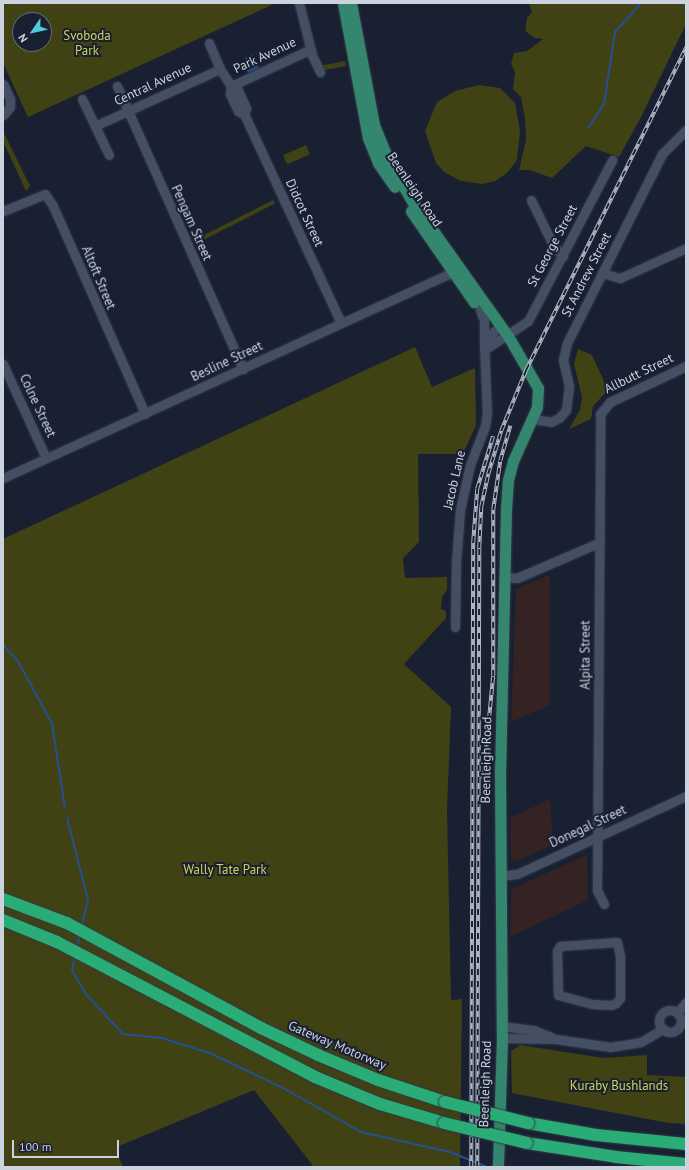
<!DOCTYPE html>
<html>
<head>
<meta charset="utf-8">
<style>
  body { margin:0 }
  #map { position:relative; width:689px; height:1170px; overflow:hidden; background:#182032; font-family:"PT Sans",sans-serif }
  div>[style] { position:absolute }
  .commercial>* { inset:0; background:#352223 }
  .green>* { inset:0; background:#404214; transform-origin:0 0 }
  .water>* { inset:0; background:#234f93 }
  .stream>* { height:2px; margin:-1px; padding:0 1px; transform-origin:1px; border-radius:1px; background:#234f93 }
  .roads { filter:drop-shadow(0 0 1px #343a48) drop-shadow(0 0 1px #343a48) }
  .minor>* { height:9px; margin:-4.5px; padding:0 4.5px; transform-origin:4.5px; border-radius:4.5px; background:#454f63 }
  .minor>.ring { margin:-4.5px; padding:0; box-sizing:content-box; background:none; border:9px solid #454f63; border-radius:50% }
  .major>* { height:11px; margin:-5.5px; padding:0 5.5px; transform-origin:5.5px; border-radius:5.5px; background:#34876e }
  .highway>* { height:12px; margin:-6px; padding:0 6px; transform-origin:6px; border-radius:6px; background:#29ac76 }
  .rail>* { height:3.5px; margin-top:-1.75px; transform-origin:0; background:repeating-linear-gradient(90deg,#182032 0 6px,#b1b7c4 0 12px); box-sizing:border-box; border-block:1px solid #b1b7c4 }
  .bridges { filter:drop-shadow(0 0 1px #343a48) drop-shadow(0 0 1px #343a48) }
  .highway-bridge>* { height:12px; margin:-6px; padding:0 6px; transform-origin:6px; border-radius:6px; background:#29ac76 }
  span { translate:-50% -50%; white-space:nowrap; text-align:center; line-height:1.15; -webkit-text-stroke:4px #182032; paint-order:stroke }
  .park-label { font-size:13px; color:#d1d551 }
  .street-label { font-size:13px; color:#ccd2de }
  .frame { position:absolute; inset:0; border:4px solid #ccd2de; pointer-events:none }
  .north { position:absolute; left:12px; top:12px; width:40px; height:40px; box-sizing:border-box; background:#182032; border:1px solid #606777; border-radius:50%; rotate:236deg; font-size:11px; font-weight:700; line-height:16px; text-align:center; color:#ccd2de }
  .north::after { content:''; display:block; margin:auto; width:14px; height:18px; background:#53cadc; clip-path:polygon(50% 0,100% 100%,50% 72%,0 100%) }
  .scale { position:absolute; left:12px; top:1140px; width:107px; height:18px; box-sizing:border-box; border:2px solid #ccd2de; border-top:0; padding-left:5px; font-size:12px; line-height:14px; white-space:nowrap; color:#ccd2de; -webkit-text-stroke:3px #182032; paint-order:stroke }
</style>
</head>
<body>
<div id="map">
  <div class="commercial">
    <i style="clip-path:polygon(550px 575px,550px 705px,511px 722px,516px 589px)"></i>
    <i style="clip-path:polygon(550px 799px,553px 845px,515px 862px,511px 859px,510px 818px)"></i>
    <i style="clip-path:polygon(587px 855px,588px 900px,510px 937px,511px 889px)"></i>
  </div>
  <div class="green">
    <i style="clip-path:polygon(evenodd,3px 3px,276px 3px,28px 117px,3px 63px,3px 3px,20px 20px,44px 20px,44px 44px,20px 44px,20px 20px)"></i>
    <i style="clip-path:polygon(529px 3px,686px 3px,686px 24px,641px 117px,619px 157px,586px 146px,552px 178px,530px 170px,519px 170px,526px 140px,525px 118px,521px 97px,513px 89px,515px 72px,511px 64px,514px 53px,527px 51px,543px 39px,535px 38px,525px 31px,527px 18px,532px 12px)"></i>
    <i style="left:345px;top:61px;width:5px;height:31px;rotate:79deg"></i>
    <i style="clip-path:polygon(479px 85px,500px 88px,515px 103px,520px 131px,517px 160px,507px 173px,495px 181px,482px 184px,461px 181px,444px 172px,436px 163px,425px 131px,437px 102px,455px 91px)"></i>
    <i style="clip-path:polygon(3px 131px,30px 186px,26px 191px,3px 141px)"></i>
    <i style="left:306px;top:145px;width:10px;height:25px;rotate:66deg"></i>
    <i style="left:273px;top:200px;width:4px;height:81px;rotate:63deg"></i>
    <i style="clip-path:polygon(415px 347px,432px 387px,475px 368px,476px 425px,463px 454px,418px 454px,419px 542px,403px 558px,405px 578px,447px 577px,447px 590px,442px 597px,441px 609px,446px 611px,446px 618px,404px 664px,451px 707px,447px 810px,451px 1000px,462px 999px,460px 1167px,314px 1167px,254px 1090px,119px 1146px,119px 1157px,123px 1167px,3px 1167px,3px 539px)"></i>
    <i style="clip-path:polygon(578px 349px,592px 355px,608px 390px,593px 406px,591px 419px,569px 429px,580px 410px,582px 397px,574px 364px)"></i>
    <i style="clip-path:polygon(520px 1045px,604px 1058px,647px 1055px,647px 1075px,686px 1077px,686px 1124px,668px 1123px,512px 1093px,511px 1051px)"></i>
  </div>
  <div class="water">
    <i style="clip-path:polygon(253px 55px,259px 68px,248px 73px,245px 66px,248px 64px,245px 58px)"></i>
  </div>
  <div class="stream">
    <i style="left:589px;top:127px;width:27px;rotate:-57deg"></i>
    <i style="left:604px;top:104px;width:73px;rotate:-81.3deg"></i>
    <i style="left:615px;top:32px;width:39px;rotate:-48deg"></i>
    <i style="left:3px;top:645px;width:22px;rotate:47deg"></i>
    <i style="left:18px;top:661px;width:72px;rotate:61.6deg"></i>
    <i style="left:52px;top:724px;width:85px;rotate:81.2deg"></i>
    <i style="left:67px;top:818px;width:85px;rotate:75.6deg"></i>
    <i style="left:88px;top:900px;width:27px;rotate:103deg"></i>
    <i style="left:77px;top:947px;width:13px;rotate:-77deg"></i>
    <i style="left:75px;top:956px;width:14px;rotate:102deg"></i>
    <i style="left:72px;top:970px;width:28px;rotate:60deg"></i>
    <i style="left:86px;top:994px;width:54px;rotate:47.2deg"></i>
    <i style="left:123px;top:1034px;width:39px;rotate:6deg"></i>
    <i style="left:162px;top:1038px;width:52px;rotate:17.7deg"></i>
    <i style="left:212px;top:1054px;width:79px;rotate:25.6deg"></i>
    <i style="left:283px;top:1088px;width:90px;rotate:29.4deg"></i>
    <i style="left:361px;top:1132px;width:91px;rotate:12.7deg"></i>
    <i style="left:450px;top:1152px;width:40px;rotate:22deg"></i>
  </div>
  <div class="roads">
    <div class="minor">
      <i style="left:299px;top:3px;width:54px;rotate:76deg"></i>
      <i style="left:312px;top:55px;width:19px;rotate:65deg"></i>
      <i style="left:209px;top:43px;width:28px;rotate:67deg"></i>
      <i style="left:220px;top:69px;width:20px;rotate:57deg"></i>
      <i style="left:231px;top:86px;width:8px;rotate:30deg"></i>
      <i style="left:238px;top:90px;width:20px;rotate:66deg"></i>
      <i style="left:246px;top:108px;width:6px;rotate:108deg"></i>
      <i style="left:3px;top:84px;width:17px;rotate:65deg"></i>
      <i style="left:10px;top:99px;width:8px;rotate:90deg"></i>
      <i style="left:10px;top:107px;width:11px;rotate:131deg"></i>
      <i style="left:117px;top:86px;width:310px;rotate:66deg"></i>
      <i style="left:231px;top:86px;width:8px;rotate:97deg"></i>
      <i style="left:230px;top:94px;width:19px;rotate:65deg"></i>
      <i style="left:238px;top:111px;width:7px;rotate:27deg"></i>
      <i style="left:244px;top:114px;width:230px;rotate:65.1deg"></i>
      <i style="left:231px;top:86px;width:88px;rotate:-24.8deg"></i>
      <i style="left:82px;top:99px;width:62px;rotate:64.3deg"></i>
      <i style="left:97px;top:125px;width:135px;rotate:-24.5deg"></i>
      <i style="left:531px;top:200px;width:52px;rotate:63.9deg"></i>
      <i style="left:554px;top:247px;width:13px;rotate:45deg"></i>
      <i style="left:3px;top:211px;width:45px;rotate:-22deg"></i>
      <i style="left:45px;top:194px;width:14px;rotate:56deg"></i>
      <i style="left:53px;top:206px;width:227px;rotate:66.1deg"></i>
      <i style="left:602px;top:273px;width:19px;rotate:16deg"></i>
      <i style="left:620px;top:278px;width:72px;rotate:-24.4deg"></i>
      <i style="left:480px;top:310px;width:11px;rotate:68deg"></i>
      <i style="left:484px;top:320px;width:22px;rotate:90deg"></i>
      <i style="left:484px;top:350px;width:53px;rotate:-33.4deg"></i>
      <i style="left:528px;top:321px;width:182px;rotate:-62.4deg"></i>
      <i style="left:3px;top:364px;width:103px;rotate:65.4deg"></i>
      <i style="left:533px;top:419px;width:18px;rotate:9deg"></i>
      <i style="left:551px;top:422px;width:9px;rotate:-27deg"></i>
      <i style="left:559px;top:418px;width:11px;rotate:-49deg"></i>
      <i style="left:566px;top:410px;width:24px;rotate:-83deg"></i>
      <i style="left:569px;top:386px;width:27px;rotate:-103deg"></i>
      <i style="left:563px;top:360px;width:17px;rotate:-77deg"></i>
      <i style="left:567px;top:343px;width:212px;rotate:-63.3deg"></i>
      <i style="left:662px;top:154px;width:34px;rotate:-45deg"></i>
      <i style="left:3px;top:478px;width:490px;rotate:-24.6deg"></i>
      <i style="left:449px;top:274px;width:10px;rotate:-37deg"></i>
      <i style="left:505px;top:577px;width:12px;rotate:5deg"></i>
      <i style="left:517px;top:578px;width:90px;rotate:-23.4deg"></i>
      <i style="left:455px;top:627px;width:64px;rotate:-89.1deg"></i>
      <i style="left:456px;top:563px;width:53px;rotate:-85.7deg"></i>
      <i style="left:460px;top:510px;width:46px;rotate:-77.5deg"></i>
      <i style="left:470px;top:465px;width:42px;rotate:-69deg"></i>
      <i style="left:485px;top:426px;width:12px;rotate:-81deg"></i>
      <i style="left:487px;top:414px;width:72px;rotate:-92.4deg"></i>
      <i style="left:484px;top:342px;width:16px;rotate:-47deg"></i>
      <i style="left:500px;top:876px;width:17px;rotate:-7deg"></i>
      <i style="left:517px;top:874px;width:186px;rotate:-24.8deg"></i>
      <i style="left:604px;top:904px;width:16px;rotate:-117deg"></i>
      <i style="left:597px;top:890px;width:476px;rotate:-89.6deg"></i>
      <i style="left:600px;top:414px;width:16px;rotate:-50deg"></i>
      <i style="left:610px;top:402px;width:84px;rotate:-25.3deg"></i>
      <i style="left:617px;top:942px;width:14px;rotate:78deg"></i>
      <i style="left:620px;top:956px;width:42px;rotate:90deg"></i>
      <i style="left:620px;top:998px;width:6px;rotate:129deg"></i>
      <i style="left:616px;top:1003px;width:5px;rotate:158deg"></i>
      <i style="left:611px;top:1005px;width:19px;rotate:-177deg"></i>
      <i style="left:592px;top:1004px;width:35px;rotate:-165deg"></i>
      <i style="left:558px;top:995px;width:44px;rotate:-91.3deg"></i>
      <i style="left:557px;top:951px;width:6px;rotate:-59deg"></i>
      <i style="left:560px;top:946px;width:57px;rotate:-4deg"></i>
      <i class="ring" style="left:659px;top:1010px;width:13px;height:13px"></i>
      <i style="left:678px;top:1012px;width:13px;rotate:-51deg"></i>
      <i style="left:501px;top:1026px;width:32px;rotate:7deg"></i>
      <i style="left:533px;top:1030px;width:19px;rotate:21deg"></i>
      <i style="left:502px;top:1038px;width:54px;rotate:1.1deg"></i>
      <i style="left:556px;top:1039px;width:55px;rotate:8.4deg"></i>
      <i style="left:610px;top:1047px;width:31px;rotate:-9deg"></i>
      <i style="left:641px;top:1042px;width:26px;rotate:-31deg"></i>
    </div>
    <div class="major">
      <i style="left:343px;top:3px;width:137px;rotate:79.5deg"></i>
      <i style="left:368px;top:138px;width:27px;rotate:68deg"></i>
      <i style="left:378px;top:163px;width:29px;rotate:55deg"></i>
      <i style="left:351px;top:3px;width:124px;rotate:79.3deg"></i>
      <i style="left:374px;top:125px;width:42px;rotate:67.7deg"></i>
      <i style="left:390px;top:164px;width:43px;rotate:59.3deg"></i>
      <i style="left:412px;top:201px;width:166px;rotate:54.6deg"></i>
      <i style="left:508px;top:336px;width:60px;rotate:60deg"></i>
      <i style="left:538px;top:388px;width:19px;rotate:93deg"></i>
      <i style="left:537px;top:407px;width:59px;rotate:114deg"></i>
      <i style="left:513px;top:461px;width:20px;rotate:105deg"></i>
      <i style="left:508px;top:480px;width:30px;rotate:94deg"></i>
      <i style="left:506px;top:510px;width:260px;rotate:91.3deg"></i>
      <i style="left:500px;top:770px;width:268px;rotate:89.6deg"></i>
      <i style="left:502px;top:1038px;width:129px;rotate:91.8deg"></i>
      <i style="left:411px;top:211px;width:111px;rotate:55.3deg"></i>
    </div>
    <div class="highway">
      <i style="left:3px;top:899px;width:68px;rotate:20.6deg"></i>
      <i style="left:67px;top:923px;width:221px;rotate:28.4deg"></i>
      <i style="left:261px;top:1028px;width:63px;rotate:25.3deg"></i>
      <i style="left:318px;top:1055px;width:65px;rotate:22.6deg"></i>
      <i style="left:378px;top:1080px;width:71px;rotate:18.2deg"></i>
      <i style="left:3px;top:920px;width:58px;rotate:22.2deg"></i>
      <i style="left:57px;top:942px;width:291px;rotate:27.6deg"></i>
      <i style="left:315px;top:1077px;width:70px;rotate:22.6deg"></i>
      <i style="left:380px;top:1104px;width:67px;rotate:16.5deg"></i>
      <i style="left:528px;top:1123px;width:69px;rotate:10deg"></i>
      <i style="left:596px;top:1135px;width:90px;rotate:5.7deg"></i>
      <i style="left:527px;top:1143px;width:90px;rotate:8.9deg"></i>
      <i style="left:616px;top:1157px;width:70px;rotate:5.7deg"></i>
    </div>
  </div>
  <div class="rail">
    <i style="left:483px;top:779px;width:103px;rotate:-84.5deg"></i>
    <i style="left:493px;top:676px;width:166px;rotate:-90deg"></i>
    <i style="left:493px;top:510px;width:49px;rotate:-81.9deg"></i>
    <i style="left:500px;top:461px;width:37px;rotate:-74deg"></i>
    <i style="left:471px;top:1167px;width:625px;rotate:-89.82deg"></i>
    <i style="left:473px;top:542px;width:53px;rotate:-85.7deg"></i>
    <i style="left:477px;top:489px;width:55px;rotate:-73.2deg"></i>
    <i style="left:477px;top:1167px;width:619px;rotate:-89.81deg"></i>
    <i style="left:479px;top:548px;width:41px;rotate:-87.2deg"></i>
    <i style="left:481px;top:507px;width:34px;rotate:-78deg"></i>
    <i style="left:488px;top:474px;width:45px;rotate:-73.2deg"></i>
    <i style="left:501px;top:431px;width:66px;rotate:-67.7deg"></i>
    <i style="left:526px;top:370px;width:360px;rotate:-63.6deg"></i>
  </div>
  <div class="bridges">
    <div class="highway-bridge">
      <i style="left:445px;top:1102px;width:86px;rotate:14.2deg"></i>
      <i style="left:444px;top:1123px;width:85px;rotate:13.5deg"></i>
    </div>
  </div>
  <div class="park-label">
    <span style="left:87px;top:44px">Svoboda<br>Park</span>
    <span style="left:225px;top:870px">Wally Tate Park</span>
    <span style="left:619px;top:1086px">Kuraby Bushlands</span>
  </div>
  <div class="street-label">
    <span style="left:265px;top:56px;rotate:-25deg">Park Avenue</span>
    <span style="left:153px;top:85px;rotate:-25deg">Central Avenue</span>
    <span style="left:414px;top:190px;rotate:56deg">Beenleigh Road</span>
    <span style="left:304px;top:213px;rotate:65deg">Didcot Street</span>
    <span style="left:191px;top:223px;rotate:66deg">Pengam Street</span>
    <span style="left:553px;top:246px;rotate:-62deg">St George Street</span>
    <span style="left:587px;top:275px;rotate:-63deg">St Andrew Street</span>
    <span style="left:98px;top:278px;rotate:67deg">Altoft Street</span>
    <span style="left:227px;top:362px;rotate:-25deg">Besline Street</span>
    <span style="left:639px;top:374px;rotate:-26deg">Allbutt Street</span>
    <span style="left:37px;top:406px;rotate:65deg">Colne Street</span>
    <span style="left:455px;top:480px;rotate:-77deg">Jacob Lane</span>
    <span style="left:586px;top:655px;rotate:-90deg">Alpita Street</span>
    <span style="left:487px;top:760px;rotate:-89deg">Beenleigh Road</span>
    <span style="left:588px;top:827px;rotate:-25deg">Donegal Street</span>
    <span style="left:337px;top:1046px;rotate:23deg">Gateway Motorway</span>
    <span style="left:486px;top:1084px;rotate:-88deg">Beenleigh Road</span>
  </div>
  <div class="frame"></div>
  <div class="north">N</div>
  <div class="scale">100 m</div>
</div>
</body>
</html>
